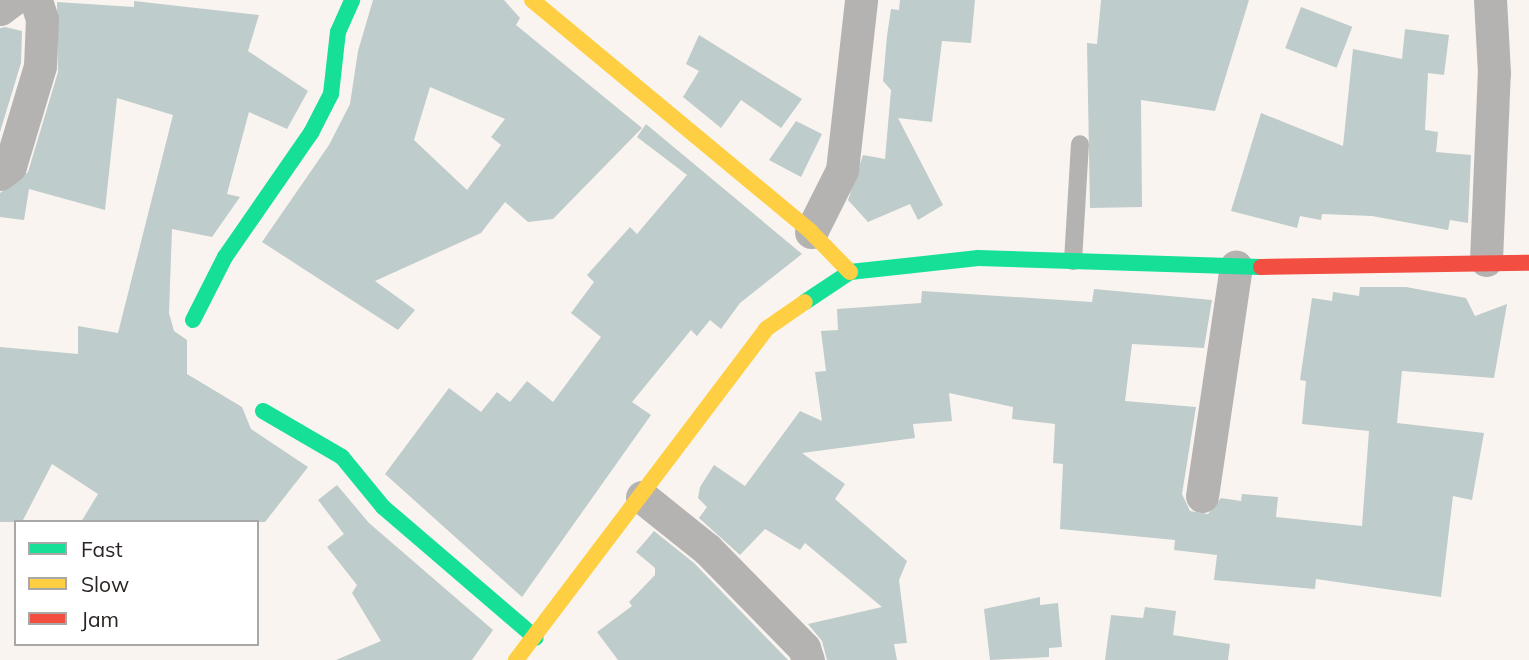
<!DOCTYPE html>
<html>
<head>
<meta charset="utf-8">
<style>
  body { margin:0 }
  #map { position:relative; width:1529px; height:660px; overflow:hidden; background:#faf4f0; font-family:Mulish,sans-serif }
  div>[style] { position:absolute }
  .building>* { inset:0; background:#becccb; transform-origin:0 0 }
  .lane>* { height:18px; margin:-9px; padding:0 9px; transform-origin:9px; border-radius:9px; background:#b5b3b2 }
  .street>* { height:33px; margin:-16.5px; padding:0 16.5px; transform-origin:16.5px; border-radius:16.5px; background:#b5b3b2 }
  .fast>* { height:16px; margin:-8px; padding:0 8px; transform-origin:8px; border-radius:8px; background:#16e098 }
  .slow>* { height:16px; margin:-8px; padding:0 8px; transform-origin:8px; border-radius:8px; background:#ffcf43 }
  .jam>* { height:16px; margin:-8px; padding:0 8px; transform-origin:8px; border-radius:8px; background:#f24e42 }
  span { translate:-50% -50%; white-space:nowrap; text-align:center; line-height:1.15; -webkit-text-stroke:5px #fff; paint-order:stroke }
  .legend { position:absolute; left:14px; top:520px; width:245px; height:126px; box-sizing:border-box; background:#fff; border:2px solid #aaa8a7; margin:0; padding:9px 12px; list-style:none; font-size:21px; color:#2a2523 }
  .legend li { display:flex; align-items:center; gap:14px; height:35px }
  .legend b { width:35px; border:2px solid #aaa8a7 }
</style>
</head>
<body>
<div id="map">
  <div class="building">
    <i style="clip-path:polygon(evenodd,373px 0,504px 0,520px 18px,516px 25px,642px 128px,553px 219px,528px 222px,505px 202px,481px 233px,375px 281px,415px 310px,398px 330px,262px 242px,329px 145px,350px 104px,358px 51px,373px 0,430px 87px,505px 119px,491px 137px,501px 145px,467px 190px,414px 140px,430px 87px)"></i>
    <i style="clip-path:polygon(900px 0,975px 0,971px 43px,942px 41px,932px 122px,898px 118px,943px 205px,918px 220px,910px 204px,868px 222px,848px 200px,863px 155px,885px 159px,891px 90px,883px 81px,887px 36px,891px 9px,899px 10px)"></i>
    <i style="clip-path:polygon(1101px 0,1249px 0,1215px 111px,1141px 100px,1142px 207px,1090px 208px,1087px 43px,1097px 44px)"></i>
    <i style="clip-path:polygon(134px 1px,259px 15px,248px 51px,308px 91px,287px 129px,249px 112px,227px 194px,240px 197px,212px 237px,172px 229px,169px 313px,174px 331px,187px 340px,187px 374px,242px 407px,251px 429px,308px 467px,265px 522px,81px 522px,98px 494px,52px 464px,22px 522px,0 522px,0 347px,78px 354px,78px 326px,118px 333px,173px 115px,117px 98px,105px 210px,29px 189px,24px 220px,0 217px,0 193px,28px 172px,58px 72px,57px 2px,134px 7px)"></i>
    <i style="left:1301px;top:7px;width:55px;height:44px;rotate:21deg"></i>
    <i style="clip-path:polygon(5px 27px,22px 31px,21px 63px,0 132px,0 28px)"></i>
    <i style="clip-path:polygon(1405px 29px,1449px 35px,1444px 75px,1428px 73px,1425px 130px,1438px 132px,1436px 152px,1471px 155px,1468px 223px,1450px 220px,1448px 230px,1372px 216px,1322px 214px,1321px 220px,1300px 216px,1297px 228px,1231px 211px,1261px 113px,1343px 146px,1353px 49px,1402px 59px)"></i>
    <i style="clip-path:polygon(699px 35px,802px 99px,781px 128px,741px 100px,721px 128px,683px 97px,699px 71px,686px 64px)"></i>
    <i style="clip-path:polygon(796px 121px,822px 134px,801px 177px,769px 160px)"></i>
    <i style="clip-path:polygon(646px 124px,802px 254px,740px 303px,721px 329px,710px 320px,697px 336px,691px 330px,632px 402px,651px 415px,522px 597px,385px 474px,449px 388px,481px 412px,497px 392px,510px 402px,527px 381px,553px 402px,601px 337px,571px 313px,594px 282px,587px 275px,630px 227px,637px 234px,687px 175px,637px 137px)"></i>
    <i style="clip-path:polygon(1360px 287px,1406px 287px,1466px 298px,1475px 316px,1507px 304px,1494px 378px,1402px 371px,1397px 423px,1484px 433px,1472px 500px,1453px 496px,1441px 597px,1316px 579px,1315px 589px,1214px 580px,1217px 555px,1174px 550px,1175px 540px,1060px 529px,1063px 464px,1053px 463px,1055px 424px,1012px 419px,1013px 407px,949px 393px,952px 421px,913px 424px,915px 438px,802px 453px,845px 484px,835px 499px,907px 561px,899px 580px,907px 643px,894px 644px,897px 660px,827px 660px,822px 641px,808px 624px,882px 607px,805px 543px,800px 550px,765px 529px,740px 555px,699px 518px,707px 507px,698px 498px,700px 487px,714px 465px,745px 486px,800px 411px,822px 421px,815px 372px,826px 371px,821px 331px,838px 330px,837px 309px,921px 303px,922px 291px,1092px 302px,1094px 289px,1212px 300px,1204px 348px,1132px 344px,1125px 401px,1196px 407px,1182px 494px,1190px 511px,1208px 514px,1221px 498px,1241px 501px,1242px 494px,1278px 497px,1276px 517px,1362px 526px,1369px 431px,1302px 424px,1306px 381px,1300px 380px,1312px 298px,1332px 301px,1333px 292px,1359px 296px)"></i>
    <i style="clip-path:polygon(337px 485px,369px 523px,493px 630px,472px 660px,336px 660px,381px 641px,352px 593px,357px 585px,327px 547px,344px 534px,318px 500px)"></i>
    <i style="clip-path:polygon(654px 531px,694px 563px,788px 660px,618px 660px,597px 632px,632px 606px,629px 602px,655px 575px,655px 568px,636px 552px)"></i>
    <i style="clip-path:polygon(1040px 597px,1040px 605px,1058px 603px,1062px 647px,1049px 648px,1049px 657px,990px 660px,984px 609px)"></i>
    <i style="clip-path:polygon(1145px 607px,1176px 611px,1173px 635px,1230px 644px,1228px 660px,1105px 660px,1111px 615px,1143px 618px)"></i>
  </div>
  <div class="lane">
    <i style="left:1073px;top:261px;width:117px;rotate:-86.6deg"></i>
  </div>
  <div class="street">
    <i style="left:0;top:9px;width:15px;rotate:-37deg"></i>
    <i style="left:0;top:174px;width:13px;rotate:-39deg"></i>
    <i style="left:10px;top:166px;width:104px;rotate:-73.3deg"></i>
    <i style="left:40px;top:66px;width:47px;rotate:-87.6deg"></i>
    <i style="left:42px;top:19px;width:20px;rotate:-108deg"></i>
    <i style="left:811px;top:232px;width:69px;rotate:-63.4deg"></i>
    <i style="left:842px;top:170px;width:171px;rotate:-83.6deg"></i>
    <i style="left:1486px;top:260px;width:187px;rotate:-87.6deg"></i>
    <i style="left:1494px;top:73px;width:73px;rotate:-93.1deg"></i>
    <i style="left:1202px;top:496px;width:232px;rotate:-81.6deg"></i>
    <i style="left:642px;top:497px;width:83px;rotate:38.7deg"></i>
    <i style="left:707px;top:549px;width:139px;rotate:45.6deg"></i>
    <i style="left:804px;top:648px;width:13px;rotate:72deg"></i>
  </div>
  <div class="fast">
    <i style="left:805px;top:302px;width:54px;rotate:-33.7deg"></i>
    <i style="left:850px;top:272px;width:129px;rotate:-6.2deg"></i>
    <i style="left:978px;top:258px;width:283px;rotate:1.8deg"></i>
    <i style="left:193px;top:320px;width:71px;rotate:-63.1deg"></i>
    <i style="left:225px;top:257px;width:151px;rotate:-55.3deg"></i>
    <i style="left:311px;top:133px;width:44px;rotate:-62.9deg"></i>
    <i style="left:331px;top:94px;width:62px;rotate:-83.6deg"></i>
    <i style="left:338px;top:32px;width:35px;rotate:-66deg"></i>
    <i style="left:263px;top:411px;width:91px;rotate:30.2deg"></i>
    <i style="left:342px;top:457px;width:65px;rotate:50.6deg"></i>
    <i style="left:383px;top:507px;width:201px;rotate:40.6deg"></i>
  </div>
  <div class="slow">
    <i style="left:532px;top:0;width:363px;rotate:39.7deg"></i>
    <i style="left:811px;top:232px;width:56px;rotate:45.7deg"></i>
    <i style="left:516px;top:660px;width:415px;rotate:-52.9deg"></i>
    <i style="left:766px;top:329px;width:47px;rotate:-34.7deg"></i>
  </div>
  <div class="jam">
    <i style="left:1261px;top:267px;width:268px;rotate:-0.9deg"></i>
  </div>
  <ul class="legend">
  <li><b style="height:9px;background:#16e098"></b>Fast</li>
  <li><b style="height:9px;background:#ffcf43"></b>Slow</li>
  <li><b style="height:9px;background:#f24e42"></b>Jam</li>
  </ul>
</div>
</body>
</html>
